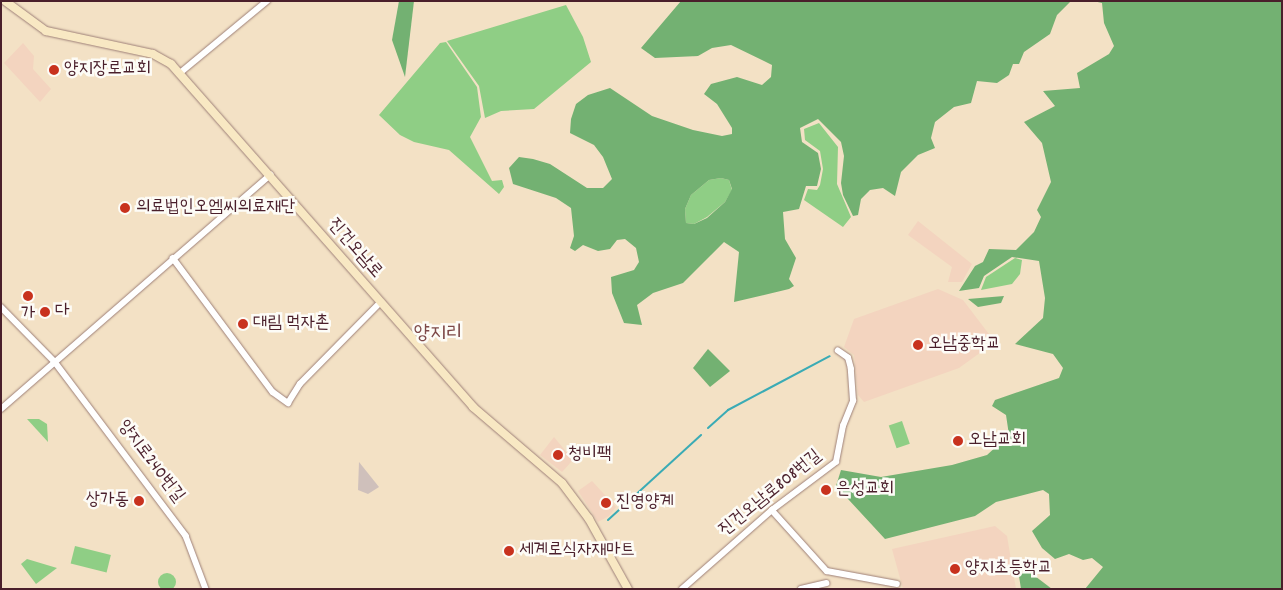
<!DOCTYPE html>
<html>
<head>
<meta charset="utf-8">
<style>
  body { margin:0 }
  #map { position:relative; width:1283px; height:590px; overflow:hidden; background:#f3e1c5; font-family:Dekko,"Poor Story",sans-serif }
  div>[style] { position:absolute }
  .built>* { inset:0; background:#f3d4bf }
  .industrial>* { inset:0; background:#cfc0bb }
  .green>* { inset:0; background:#8fce85; transform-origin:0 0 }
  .round { border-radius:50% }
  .forest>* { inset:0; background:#73b172 }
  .stream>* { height:2px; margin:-1px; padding:0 1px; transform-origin:1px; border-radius:1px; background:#3aabb5 }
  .roads { filter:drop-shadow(0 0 1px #9e8078) drop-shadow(0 0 1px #9e8078) }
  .minor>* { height:5.5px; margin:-2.75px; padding:0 2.75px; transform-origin:2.75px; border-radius:2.75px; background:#fff }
  .secondary>* { height:8px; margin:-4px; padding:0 4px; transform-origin:4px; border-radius:4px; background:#f8e8c3 }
  .dots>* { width:14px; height:14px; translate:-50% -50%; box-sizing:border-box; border:2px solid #fdfcf7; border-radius:50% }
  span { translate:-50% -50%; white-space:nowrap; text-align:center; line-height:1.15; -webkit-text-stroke:5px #fdfcf7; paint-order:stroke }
  .poi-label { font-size:18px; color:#4a1f2b }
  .left { translate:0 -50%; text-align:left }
  .right { translate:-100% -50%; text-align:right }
  .street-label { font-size:18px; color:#4a1f2b }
  .quarter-label { font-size:20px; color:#7e4948 }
  .frame { position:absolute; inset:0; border:2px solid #4a1f2b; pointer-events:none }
</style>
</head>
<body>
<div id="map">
  <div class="built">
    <i style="clip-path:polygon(23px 43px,34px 56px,33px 69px,51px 89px,40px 102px,4px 63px)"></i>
    <i style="clip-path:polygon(918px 221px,972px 264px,962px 282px,948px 282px,952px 267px,908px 235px)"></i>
    <i style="clip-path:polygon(938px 289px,963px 300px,995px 342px,959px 368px,864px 402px,858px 395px,854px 355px,844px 347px,854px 319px)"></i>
    <i style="clip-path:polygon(554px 437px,573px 460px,562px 472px,540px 455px)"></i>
    <i style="clip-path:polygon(592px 481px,616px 507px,609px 516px,598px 522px,578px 491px)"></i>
    <i style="clip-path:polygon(995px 526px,1007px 536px,1016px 589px,903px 589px,892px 549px)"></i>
  </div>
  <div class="industrial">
    <i style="clip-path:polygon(359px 462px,379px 487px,368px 494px,358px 490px)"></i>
  </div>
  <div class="green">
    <i style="clip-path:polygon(566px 5px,583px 37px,591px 62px,534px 109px,501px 111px,485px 118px,479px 86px,447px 41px)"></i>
    <i style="clip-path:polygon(446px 42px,477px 87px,481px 117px,470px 137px,492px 181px,502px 180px,504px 187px,499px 194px,449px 150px,414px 142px,400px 135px,379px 115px,440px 43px)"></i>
    <i style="clip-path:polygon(819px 123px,838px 147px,837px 184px,851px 217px,843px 227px,804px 200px,808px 189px,817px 190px,820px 185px,823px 169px,820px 151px,805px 140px,804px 129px)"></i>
    <i style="clip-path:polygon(721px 178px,729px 180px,732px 190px,725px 202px,707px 217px,694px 224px,686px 223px,685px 209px,691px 195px,709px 180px)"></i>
    <i style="clip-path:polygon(1015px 258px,1022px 260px,1020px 274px,1012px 284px,981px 290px,986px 277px)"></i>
    <i style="clip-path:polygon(27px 419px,39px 419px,47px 424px,48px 442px)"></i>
    <i style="left:902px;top:421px;width:24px;height:14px;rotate:71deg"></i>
    <i style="left:75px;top:546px;width:37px;height:18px;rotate:14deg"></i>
    <i style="clip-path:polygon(27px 559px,57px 568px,36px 584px,21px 564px)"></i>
    <i class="round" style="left:158px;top:573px;width:18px;height:18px"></i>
  </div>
  <div class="forest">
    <i style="clip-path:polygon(399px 1px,414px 1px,405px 77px,392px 40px)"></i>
    <i style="clip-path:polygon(evenodd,681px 1px,1071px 1px,1057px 15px,1050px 34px,1024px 52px,1019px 64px,1013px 64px,1009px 75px,997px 83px,977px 81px,971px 103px,954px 107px,935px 122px,931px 138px,935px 148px,918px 155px,901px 172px,895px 196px,883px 188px,870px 190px,861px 199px,858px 215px,853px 216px,843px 195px,841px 183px,844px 156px,841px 142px,818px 119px,800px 128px,802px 142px,818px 153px,821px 169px,817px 186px,806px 186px,799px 209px,783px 212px,785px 239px,796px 258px,789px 279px,794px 286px,789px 289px,734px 302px,739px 252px,724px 242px,683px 283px,653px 293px,637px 305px,642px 325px,624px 323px,612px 293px,611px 277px,634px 270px,639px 262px,636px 248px,625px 239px,617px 240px,610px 249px,598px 251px,583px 245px,575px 251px,570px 248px,574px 236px,571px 208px,556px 198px,513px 184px,509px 168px,519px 157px,533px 159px,550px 164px,587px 188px,603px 188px,612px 179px,603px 157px,594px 145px,570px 133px,571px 119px,576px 104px,588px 95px,610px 88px,652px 116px,693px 130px,722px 136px,732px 134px,732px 128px,717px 104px,704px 94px,711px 84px,737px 77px,762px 85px,771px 77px,772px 65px,731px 45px,712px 48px,698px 56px,655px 58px,641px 48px,681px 1px,721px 178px,729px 180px,732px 189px,725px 202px,707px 218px,694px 224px,686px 223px,685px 209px,691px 195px,709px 180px,721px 178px)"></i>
    <i style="clip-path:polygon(1093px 1px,1282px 1px,1282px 589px,1085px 589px,1103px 567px,1092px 558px,1083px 560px,1069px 554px,1055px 559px,1042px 548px,1032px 531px,1050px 515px,1049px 494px,1043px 490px,996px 502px,975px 516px,885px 539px,836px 486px,841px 470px,881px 477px,952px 465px,987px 455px,1009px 435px,1006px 415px,992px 406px,995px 400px,1059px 378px,1063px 368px,1053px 354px,1015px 344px,1043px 318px,1045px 298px,1039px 261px,1012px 257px,984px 276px,979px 288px,959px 291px,975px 266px,983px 262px,989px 249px,1016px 250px,1034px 232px,1041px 217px,1037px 210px,1051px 182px,1042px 143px,1024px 122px,1055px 106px,1043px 91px,1080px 88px,1077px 73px,1109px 54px,1114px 46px,1104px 23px,1102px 3px)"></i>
    <i style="clip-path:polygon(1004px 296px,1001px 303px,978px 307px,968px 299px)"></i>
    <i style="clip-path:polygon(708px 349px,730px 371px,710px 387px,693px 368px)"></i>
    <i style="clip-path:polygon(1027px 570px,1052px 589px,1021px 589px,1019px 576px)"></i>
  </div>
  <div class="stream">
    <i style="left:708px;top:428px;width:27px;rotate:-42deg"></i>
    <i style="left:728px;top:410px;width:115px;rotate:-27.9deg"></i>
    <i style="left:608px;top:520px;width:126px;rotate:-42.4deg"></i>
  </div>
  <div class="roads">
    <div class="minor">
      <i style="left:180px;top:73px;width:113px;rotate:-39.6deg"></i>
      <i style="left:173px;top:258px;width:167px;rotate:53.3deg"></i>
      <i style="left:273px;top:392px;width:19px;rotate:36deg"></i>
      <i style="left:288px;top:403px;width:22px;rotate:-58deg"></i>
      <i style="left:300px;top:384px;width:115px;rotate:-45.4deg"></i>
      <i style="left:1px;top:307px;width:77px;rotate:45.5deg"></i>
      <i style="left:55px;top:362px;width:218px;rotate:53deg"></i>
      <i style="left:186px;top:536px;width:57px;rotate:69.3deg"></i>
      <i style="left:1px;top:409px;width:357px;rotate:-41deg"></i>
      <i style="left:772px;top:510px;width:82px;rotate:48deg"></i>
      <i style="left:827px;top:571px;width:71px;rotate:10.5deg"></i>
      <i style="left:682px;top:589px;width:120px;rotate:-41.3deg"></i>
      <i style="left:772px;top:510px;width:80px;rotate:-36.9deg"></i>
      <i style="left:836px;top:462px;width:37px;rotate:-79deg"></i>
      <i style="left:843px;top:426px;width:27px;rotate:-68deg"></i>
      <i style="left:853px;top:401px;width:32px;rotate:-94deg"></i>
      <i style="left:851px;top:369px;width:11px;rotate:-105deg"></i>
      <i style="left:848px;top:358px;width:12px;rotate:-145deg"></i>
      <i style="left:801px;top:589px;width:26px;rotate:-13deg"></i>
    </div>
    <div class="secondary">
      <i style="left:5px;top:1px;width:51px;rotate:36.2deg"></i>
      <i style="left:46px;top:31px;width:109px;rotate:12.1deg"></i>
      <i style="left:153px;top:54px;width:21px;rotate:29deg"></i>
      <i style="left:171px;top:64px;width:457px;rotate:48.6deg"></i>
      <i style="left:473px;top:407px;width:117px;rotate:40.5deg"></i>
      <i style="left:562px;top:483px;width:45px;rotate:53.1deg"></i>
      <i style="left:589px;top:519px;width:80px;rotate:60.9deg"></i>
    </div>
  </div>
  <div class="dots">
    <i style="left:54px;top:70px;background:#c8321e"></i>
    <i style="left:125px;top:208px;background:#c8321e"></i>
    <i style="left:28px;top:296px;background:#c8321e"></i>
    <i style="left:45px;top:312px;background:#c8321e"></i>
    <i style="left:243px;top:324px;background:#c8321e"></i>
    <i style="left:918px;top:345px;background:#c8321e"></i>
    <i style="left:958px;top:441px;background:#c8321e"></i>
    <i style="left:558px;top:455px;background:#c8321e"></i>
    <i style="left:826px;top:490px;background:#c8321e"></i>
    <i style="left:139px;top:501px;background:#c8321e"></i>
    <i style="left:606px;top:503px;background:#c8321e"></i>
    <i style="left:509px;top:551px;background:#c8321e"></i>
    <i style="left:955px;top:569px;background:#c8321e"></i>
  </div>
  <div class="poi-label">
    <span class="left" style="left:64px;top:70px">양지장로교회</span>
    <span class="left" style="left:136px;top:208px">의료법인오엠씨의료재단</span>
    <span class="left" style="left:55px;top:312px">다</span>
    <span style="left:28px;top:315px">가</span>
    <span class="left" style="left:253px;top:324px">대림 먹자촌</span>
    <span class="left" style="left:928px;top:345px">오남중학교</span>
    <span class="left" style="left:968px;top:441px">오남교회</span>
    <span class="left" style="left:568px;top:455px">청비팩</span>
    <span class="left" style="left:836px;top:490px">은성교회</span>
    <span class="right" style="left:129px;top:501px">상가동</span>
    <span class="left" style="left:616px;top:503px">진영양계</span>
    <span class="left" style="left:519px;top:551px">세계로식자재마트</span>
    <span class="left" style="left:965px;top:569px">양지초등학교</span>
  </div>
  <div class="street-label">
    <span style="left:354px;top:249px;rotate:49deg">진건오남로</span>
    <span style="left:150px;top:462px;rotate:53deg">양지로240번길</span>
    <span style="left:771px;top:494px;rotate:-39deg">진건오남로808번길</span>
  </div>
  <div class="quarter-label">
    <span style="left:438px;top:334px">양지리</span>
  </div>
  <div class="frame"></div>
</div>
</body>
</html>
